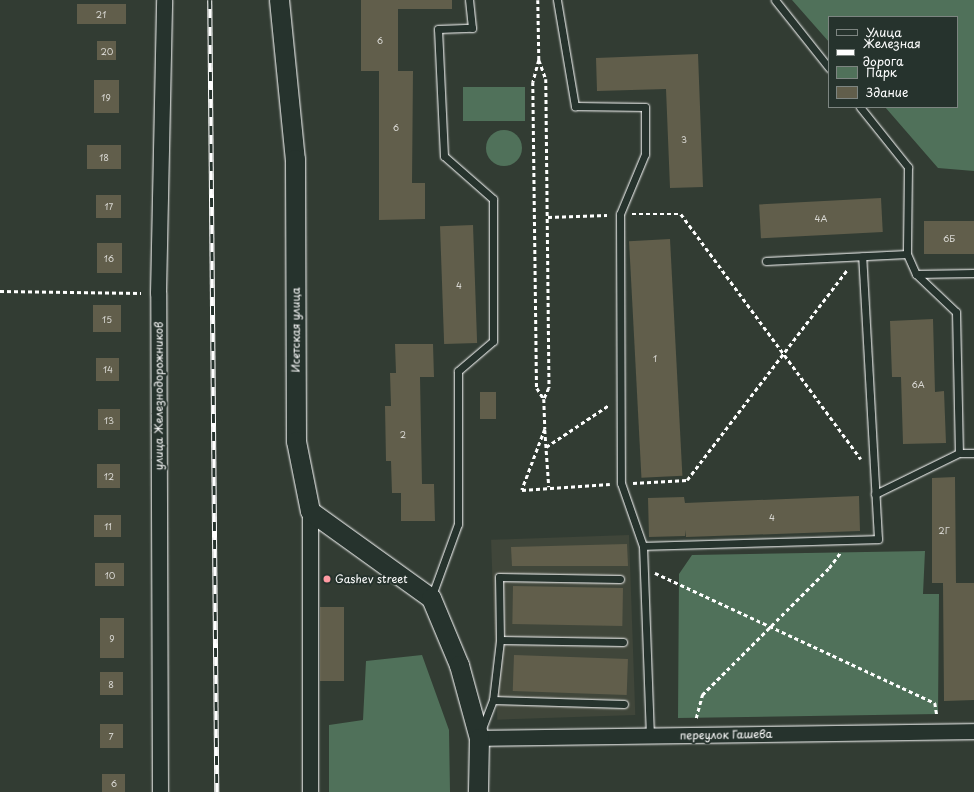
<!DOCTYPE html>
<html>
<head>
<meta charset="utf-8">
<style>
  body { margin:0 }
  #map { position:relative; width:974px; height:792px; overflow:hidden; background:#323c33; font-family:"Playpen Sans",sans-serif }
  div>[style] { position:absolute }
  .built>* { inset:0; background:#40463a; transform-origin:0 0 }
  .green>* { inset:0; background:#50715a; transform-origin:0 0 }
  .round { border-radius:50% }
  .building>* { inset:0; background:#615e4b; transform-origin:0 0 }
  .path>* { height:2.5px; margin-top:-1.25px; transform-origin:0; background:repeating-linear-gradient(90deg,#fff 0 4px,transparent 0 7px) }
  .roads { filter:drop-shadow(0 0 1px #fff) drop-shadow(0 0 1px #fff) }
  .service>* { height:7px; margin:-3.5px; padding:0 3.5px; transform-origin:3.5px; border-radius:3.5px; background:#26332d }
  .minor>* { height:15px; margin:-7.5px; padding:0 7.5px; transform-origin:7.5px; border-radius:7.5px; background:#26332d }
  .tertiary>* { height:19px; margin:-9.5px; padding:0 9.5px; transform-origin:9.5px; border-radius:9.5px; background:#26332d }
  .rail>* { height:4.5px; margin-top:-2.25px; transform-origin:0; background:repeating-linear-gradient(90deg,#26332d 0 9px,#fff 0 18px); box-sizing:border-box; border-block:1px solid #fff }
  .dots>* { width:11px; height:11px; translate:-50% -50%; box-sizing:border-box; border:2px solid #26332d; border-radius:50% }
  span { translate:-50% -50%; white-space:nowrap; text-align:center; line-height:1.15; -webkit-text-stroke:4px #26332d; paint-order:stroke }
  .number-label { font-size:9px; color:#d8d7d2 }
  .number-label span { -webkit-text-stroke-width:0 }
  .street-label { font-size:11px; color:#fff }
  .poi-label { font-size:11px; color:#fff }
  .left { translate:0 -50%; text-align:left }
  .legend { position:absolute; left:828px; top:16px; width:130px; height:92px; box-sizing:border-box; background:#26332d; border:1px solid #7d8581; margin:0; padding:5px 7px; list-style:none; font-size:12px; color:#fff }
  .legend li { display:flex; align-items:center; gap:8px; height:20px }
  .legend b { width:20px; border:1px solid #7d8581 }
</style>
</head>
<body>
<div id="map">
  <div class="built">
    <i style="left:629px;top:535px;width:180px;height:138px;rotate:88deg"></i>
  </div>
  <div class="green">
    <i style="clip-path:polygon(792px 0,974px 0,974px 171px,938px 168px,885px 107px,957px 107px,957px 17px,829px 17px,829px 42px)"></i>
    <i style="left:525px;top:87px;width:34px;height:62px;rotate:90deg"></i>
    <i class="round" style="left:486px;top:130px;width:36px;height:36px"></i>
    <i style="clip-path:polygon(925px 551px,923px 594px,939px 594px,938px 714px,678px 718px,679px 574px,692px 555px)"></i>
    <i style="clip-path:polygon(422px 655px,449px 730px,450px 792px,329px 792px,329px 725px,363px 720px,366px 661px)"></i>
  </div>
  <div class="building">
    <i style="clip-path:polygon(361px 0,452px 0,452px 9px,398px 9px,398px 71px,413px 71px,412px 183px,425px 183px,425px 219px,379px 220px,379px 71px,361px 71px)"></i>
    <i style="left:77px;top:4px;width:49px;height:20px"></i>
    <i style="left:97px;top:41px;width:19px;height:19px"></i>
    <i style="clip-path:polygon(698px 54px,703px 187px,670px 188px,666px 89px,597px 91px,596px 58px)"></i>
    <i style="left:94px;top:80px;width:25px;height:33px"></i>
    <i style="left:87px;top:145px;width:34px;height:24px"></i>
    <i style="left:96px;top:195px;width:25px;height:23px"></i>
    <i style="left:881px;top:198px;width:34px;height:122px;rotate:87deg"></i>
    <i style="left:974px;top:221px;width:33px;height:50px;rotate:90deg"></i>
    <i style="left:473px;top:225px;width:118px;height:33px;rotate:88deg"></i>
    <i style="left:670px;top:239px;width:237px;height:41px;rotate:87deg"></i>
    <i style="left:97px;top:243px;width:25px;height:30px"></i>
    <i style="left:93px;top:305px;width:28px;height:27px"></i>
    <i style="clip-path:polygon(933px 319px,935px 392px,944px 391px,946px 443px,903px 444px,901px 377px,892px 377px,890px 321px)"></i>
    <i style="clip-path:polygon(395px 344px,433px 344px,434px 377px,420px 377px,422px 484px,434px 484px,435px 521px,401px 521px,401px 493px,392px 493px,391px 461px,386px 461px,385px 406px,391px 406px,390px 373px,396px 373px)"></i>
    <i style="left:96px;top:358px;width:23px;height:23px"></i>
    <i style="left:480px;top:392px;width:16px;height:27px"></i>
    <i style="left:98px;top:409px;width:22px;height:21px"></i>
    <i style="left:97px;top:464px;width:23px;height:24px"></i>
    <i style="clip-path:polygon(955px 477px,956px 583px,974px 583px,974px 700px,944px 701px,943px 583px,932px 583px,932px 478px)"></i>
    <i style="clip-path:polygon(859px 496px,860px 531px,686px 537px,685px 530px,685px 536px,649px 537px,648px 498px,684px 497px,685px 503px)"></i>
    <i style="left:94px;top:515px;width:27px;height:22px"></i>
    <i style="clip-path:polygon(627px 544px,628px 566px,512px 566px,511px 547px)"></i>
    <i style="left:95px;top:563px;width:29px;height:23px"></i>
    <i style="left:513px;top:586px;width:110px;height:38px;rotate:1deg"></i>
    <i style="left:320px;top:607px;width:24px;height:74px"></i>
    <i style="left:100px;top:618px;width:24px;height:40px"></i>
    <i style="left:514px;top:655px;width:114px;height:36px;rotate:2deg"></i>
    <i style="left:100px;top:672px;width:23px;height:23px"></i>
    <i style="left:100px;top:724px;width:23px;height:24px"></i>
    <i style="left:102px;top:774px;width:23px;height:18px"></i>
  </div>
  <div class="path">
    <i style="left:538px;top:0;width:60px;rotate:89deg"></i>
    <i style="left:539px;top:60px;width:23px;rotate:105deg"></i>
    <i style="left:533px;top:82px;width:306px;rotate:89.3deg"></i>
    <i style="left:537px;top:388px;width:13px;rotate:58deg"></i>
    <i style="left:539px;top:60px;width:20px;rotate:70deg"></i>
    <i style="left:546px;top:79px;width:309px;rotate:89.4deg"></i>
    <i style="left:549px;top:388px;width:12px;rotate:114deg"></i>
    <i style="left:544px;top:399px;width:30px;rotate:88deg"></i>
    <i style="left:545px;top:429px;width:65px;rotate:110.7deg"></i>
    <i style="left:522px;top:490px;width:88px;rotate:-3.9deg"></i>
    <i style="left:632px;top:214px;width:49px"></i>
    <i style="left:681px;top:214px;width:304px;rotate:53.7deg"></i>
    <i style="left:548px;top:217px;width:59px;rotate:-1.9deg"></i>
    <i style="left:0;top:291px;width:141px;rotate:0.8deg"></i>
    <i style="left:545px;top:430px;width:57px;rotate:86deg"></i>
    <i style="left:546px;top:447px;width:76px;rotate:-33.7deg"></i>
    <i style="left:633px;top:483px;width:54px;rotate:-3.2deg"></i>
    <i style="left:687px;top:480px;width:265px;rotate:-52.7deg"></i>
    <i style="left:655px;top:573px;width:309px;rotate:24.9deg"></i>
    <i style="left:935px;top:703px;width:13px;rotate:81deg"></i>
    <i style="left:696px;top:718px;width:24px;rotate:-75deg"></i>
    <i style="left:702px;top:695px;width:180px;rotate:-45deg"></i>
    <i style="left:829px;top:568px;width:19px;rotate:-54deg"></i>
  </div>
  <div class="roads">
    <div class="service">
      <i style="left:557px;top:0;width:108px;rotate:80.4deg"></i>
      <i style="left:575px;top:106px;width:70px;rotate:0.8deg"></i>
      <i style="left:645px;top:107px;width:47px;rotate:90deg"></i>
      <i style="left:645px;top:154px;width:65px;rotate:112.6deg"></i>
      <i style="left:620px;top:214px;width:269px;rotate:89.8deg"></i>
      <i style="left:621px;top:483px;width:67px;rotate:70.8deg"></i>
      <i style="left:643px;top:546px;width:190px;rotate:87.9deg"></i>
      <i style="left:775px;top:0;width:87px;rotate:51.5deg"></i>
      <i style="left:860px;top:107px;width:77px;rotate:51.3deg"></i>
      <i style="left:908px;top:167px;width:87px;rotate:90.7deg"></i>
      <i style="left:907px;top:254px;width:22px;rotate:66deg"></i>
      <i style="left:916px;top:274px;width:55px;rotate:43.5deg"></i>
      <i style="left:956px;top:312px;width:141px;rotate:88.8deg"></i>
      <i style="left:959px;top:453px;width:15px"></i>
      <i style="left:766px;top:261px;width:141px;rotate:-2.8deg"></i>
      <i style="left:916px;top:274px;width:58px;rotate:-1deg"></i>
      <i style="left:875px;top:494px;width:93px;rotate:-26deg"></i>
      <i style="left:643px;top:546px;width:235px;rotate:-1.7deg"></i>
      <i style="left:878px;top:539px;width:283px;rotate:-93.2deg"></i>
      <i style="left:431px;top:598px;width:79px;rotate:-70deg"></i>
      <i style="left:458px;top:524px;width:153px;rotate:-90deg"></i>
      <i style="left:458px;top:371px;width:46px;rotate:-40.6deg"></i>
      <i style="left:493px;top:341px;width:142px;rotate:-90deg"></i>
      <i style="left:493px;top:199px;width:65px;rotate:-138.7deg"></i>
      <i style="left:444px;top:156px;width:127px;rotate:-92.7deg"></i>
      <i style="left:438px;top:29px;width:34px;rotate:-2deg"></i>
      <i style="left:472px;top:28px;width:28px;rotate:-96deg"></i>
      <i style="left:500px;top:640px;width:123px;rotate:0.9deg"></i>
      <i style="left:493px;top:700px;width:131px;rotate:1.7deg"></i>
      <i style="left:481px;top:731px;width:33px;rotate:-69deg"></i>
      <i style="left:493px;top:700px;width:60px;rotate:-83.3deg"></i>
      <i style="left:500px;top:640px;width:63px;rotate:-90.9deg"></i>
      <i style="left:499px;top:577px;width:121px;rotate:0.9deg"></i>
    </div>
    <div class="minor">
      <i style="left:310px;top:511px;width:281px;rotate:90deg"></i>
      <i style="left:479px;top:738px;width:495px;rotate:-0.8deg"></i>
      <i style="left:160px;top:792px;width:499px;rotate:-90.2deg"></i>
      <i style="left:158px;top:293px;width:293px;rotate:-88.8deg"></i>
    </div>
    <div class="tertiary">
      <i style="left:279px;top:0;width:160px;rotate:84.3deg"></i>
      <i style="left:295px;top:159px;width:282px;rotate:89.8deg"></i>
      <i style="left:296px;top:441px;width:71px;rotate:78.7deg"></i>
      <i style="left:310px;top:511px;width:149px;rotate:35.7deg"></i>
      <i style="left:431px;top:598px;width:73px;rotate:67.3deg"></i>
      <i style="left:459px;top:665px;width:76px;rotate:74.7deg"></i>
      <i style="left:479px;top:738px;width:54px;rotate:91.1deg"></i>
    </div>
  </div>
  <div class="rail">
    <i style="left:210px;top:0;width:792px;rotate:89.49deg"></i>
  </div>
  <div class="dots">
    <i style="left:327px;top:579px;background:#ff9aa2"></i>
  </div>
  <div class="number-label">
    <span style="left:101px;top:14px">21</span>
    <span style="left:380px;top:40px">6</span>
    <span style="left:107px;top:51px">20</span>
    <span style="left:106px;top:97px">19</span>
    <span style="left:396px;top:127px">6</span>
    <span style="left:684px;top:139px">3</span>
    <span style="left:104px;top:157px">18</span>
    <span style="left:109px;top:206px">17</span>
    <span style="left:821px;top:218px">4А</span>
    <span style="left:949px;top:238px">6Б</span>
    <span style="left:109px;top:258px">16</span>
    <span style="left:459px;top:285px">4</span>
    <span style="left:107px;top:319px">15</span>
    <span style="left:655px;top:358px">1</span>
    <span style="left:108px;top:369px">14</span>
    <span style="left:918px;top:384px">6А</span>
    <span style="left:109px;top:420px">13</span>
    <span style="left:403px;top:434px">2</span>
    <span style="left:109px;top:476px">12</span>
    <span style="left:772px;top:517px">4</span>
    <span style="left:108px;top:526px">11</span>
    <span style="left:944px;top:530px">2Г</span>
    <span style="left:110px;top:575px">10</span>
    <span style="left:112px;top:638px">9</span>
    <span style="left:111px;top:684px">8</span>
    <span style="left:111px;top:736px">7</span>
    <span style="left:114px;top:783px">6</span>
  </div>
  <div class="street-label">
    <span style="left:296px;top:330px;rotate:-90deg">Исетская улица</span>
    <span style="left:159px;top:396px;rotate:-90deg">улица Железнодорожников</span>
    <span style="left:726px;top:735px;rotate:-1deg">переулок Гашева</span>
  </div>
  <div class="poi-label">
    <span class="left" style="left:335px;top:579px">Gashev street</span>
  </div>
  <ul class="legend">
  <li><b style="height:5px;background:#26332d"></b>Улица</li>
  <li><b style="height:5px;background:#fff"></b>Железная дорога</li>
  <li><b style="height:11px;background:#50715a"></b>Парк</li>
  <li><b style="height:11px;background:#615e4b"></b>Здание</li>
  </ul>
</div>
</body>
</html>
